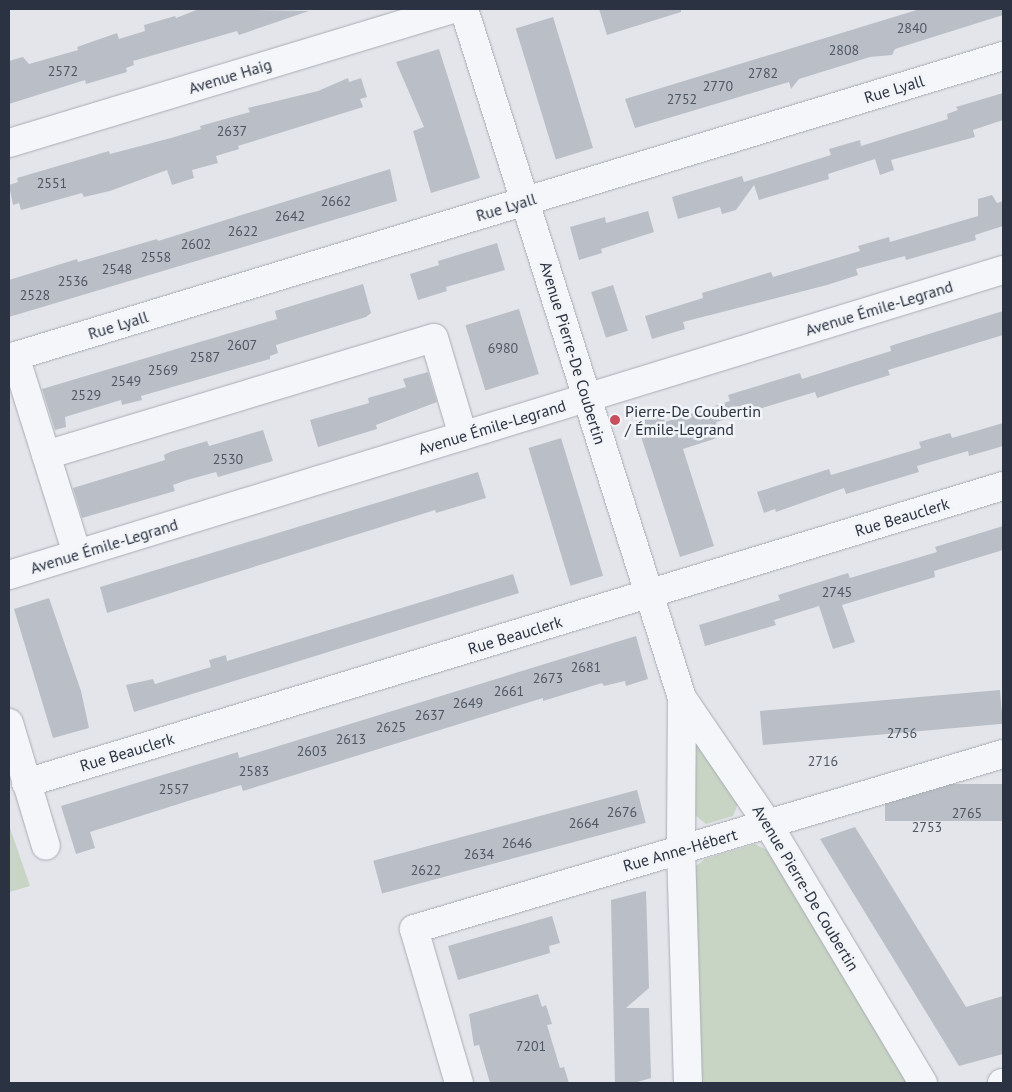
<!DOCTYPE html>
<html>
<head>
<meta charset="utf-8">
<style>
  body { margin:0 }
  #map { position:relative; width:1012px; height:1092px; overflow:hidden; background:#e3e5ea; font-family:"PT Sans",sans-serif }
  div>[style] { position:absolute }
  .green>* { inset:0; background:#c8d4c4 }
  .building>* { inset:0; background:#babfc7; transform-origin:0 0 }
  .roads { filter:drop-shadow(0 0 1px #a8acb4) drop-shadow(0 0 1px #a8acb4) }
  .minor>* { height:28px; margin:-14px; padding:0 14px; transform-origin:14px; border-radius:14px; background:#f5f6f9 }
  .dots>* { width:14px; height:14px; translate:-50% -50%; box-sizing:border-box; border:2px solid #f2f4f8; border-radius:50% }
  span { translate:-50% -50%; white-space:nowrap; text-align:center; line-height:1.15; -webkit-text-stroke:5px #f2f4f8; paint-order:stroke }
  .number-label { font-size:14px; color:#4f5663 }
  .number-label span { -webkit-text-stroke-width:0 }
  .street-label { font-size:16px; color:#2b3342 }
  .poi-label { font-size:16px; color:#2b3342 }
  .left { translate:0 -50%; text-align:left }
  .frame { position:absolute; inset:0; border:10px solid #2b3342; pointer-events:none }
</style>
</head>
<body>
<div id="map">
  <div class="green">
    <i style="clip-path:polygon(694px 723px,738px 804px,733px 816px,706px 824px,691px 812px)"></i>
    <i style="clip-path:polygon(9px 825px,30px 886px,9px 892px)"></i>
    <i style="clip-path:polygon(755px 844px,767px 850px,770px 848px,908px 1083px,698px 1083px,692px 869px,705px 859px)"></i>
  </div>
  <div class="building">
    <i style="clip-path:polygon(199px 9px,309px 11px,239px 35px,237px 31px,133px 61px,134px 65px,126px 68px,127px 72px,86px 84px,85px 80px,9px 104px,9px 61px,23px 57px,29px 64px,78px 50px,77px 47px,117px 33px,119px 39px,145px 31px,144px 25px,175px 16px,176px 18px)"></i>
    <i style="clip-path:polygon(599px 9px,681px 9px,681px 12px,607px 35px)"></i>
    <i style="clip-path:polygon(920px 9px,1003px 9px,1003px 15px,895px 49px,892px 55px,870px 57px,799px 79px,791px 89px,789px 82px,635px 128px,625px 99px)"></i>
    <i style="left:553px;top:17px;width:137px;height:39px;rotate:73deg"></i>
    <i style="clip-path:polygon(439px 49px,480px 178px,431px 193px,413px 131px,424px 127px,396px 62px)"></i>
    <i style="clip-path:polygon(348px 78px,349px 82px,361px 78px,367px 97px,360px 99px,363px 107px,238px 146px,239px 149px,216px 156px,218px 163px,192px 170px,194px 178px,172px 185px,167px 170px,110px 191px,84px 197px,82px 193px,21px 210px,19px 203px,13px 205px,9px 185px,18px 182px,17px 178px,109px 151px,110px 154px,171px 138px,201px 129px,200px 126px,250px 112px,248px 108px,318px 91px)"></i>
    <i style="clip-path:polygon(1003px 93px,1003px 120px,973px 130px,975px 137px,891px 160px,894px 170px,880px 175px,875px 159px,828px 174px,829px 179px,759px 200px,754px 185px,736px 210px,722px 214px,720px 207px,678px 219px,672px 197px,742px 176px,744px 182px,831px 155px,829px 149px,860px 140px,861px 146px,948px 119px,947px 114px,958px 110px,956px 107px)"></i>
    <i style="clip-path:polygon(390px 169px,397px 201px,9px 317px,9px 280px,77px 259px,78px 262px,157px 239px,158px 241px)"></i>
    <i style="clip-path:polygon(992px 195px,997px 203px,1003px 201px,1003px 226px,975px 235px,976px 240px,906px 260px,905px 256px,856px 269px,858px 275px,827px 285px,683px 322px,685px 329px,652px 339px,645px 316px,703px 298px,702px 293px,771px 272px,773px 277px,860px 251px,858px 246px,889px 237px,890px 242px,978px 216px,978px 199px)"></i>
    <i style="clip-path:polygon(648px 211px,654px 232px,601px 249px,602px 253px,579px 260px,570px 227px,605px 217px,606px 223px)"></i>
    <i style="clip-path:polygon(497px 243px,505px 270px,446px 287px,447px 291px,418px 300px,410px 274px,439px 265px,438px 261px)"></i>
    <i style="clip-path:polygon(363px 284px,371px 313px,366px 317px,276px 345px,278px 353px,270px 356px,270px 359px,141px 396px,142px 400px,122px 405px,121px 400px,65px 417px,66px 427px,55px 430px,42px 389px,277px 319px,275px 311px)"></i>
    <i style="left:613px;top:285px;width:48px;height:23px;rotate:72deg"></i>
    <i style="left:519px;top:309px;width:68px;height:56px;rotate:73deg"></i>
    <i style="clip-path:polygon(1003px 311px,1003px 335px,888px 370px,890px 375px,851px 387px,817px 398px,815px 392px,716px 422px,720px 437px,683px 449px,714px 546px,680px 557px,636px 421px,662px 412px,665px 422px,730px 401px,728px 395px,800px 373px,802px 379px,852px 363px,891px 351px,890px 346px)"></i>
    <i style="clip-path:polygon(428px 372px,437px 402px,376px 425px,377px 429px,318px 447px,310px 420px,369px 403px,368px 398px,406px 387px,403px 379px)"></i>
    <i style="clip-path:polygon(1003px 423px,1003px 446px,969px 456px,968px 451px,917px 466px,919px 472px,846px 494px,844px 488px,776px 512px,775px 509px,764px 513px,757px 492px,829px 469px,831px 475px,921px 448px,919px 442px,950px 433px,952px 438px)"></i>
    <i style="clip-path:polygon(263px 430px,273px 461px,218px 477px,216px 472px,187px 480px,173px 485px,175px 491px,82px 518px,73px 488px,165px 460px,164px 455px,170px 452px,207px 441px,209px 446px)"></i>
    <i style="left:561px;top:438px;width:144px;height:34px;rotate:73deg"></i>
    <i style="clip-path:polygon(478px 472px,486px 498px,436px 513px,435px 510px,107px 613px,100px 587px)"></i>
    <i style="clip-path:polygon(1003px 526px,1003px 550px,934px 571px,935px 577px,842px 605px,855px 642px,833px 649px,819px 606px,774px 620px,776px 625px,705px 646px,699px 625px,780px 600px,778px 595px,848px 573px,850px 578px,937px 552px,935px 547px)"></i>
    <i style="clip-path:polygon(513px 574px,519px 593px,134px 712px,126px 685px,153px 679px,155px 684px,211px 667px,209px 660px,226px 655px,227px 661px)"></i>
    <i style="clip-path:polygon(49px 598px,81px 691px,89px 728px,53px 738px,14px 609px)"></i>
    <i style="clip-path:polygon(636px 636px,648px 679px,626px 686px,625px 681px,604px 686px,602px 683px,543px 701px,543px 698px,243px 791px,241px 785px,188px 801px,90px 832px,95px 848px,76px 854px,61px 806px,238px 752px,239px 758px)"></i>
    <i style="left:1000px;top:690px;width:34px;height:241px;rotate:85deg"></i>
    <i style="left:1003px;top:784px;width:37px;height:118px;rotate:90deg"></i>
    <i style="left:637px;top:790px;width:34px;height:273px;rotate:75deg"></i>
    <i style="clip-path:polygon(855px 827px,966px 1007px,1003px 996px,1003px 1054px,959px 1066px,820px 839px)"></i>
    <i style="clip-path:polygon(646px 891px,649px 988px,626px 1008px,649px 1008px,651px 1078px,634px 1083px,615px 1083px,611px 900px)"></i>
    <i style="clip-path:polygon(552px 916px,560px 943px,549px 946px,550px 953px,458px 980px,448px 946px)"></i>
    <i style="clip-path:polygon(538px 994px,542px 1007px,546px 1005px,552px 1024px,547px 1025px,560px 1068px,564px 1067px,569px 1083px,490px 1083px,479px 1045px,474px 1046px,469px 1014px)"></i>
  </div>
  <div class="roads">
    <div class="minor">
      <i style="left:464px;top:9px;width:723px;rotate:72.44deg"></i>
      <i style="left:682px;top:698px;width:153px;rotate:55.7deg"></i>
      <i style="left:768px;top:824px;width:302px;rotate:59.1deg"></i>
      <i style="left:9px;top:143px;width:463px;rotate:-16.8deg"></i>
      <i style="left:15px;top:356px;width:207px;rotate:72.6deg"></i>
      <i style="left:9px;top:358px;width:1039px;rotate:-16.9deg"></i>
      <i style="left:46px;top:455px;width:405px;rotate:-16.8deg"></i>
      <i style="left:434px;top:338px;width:102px;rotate:73.5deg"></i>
      <i style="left:9px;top:575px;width:1040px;rotate:-17.06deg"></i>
      <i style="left:682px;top:698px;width:151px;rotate:90.4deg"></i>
      <i style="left:681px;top:849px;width:234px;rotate:88.3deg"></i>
      <i style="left:9px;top:723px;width:128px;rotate:73.3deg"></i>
      <i style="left:26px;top:783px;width:1021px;rotate:-16.91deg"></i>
      <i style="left:459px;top:1083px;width:160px;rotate:-106.3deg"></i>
      <i style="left:414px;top:929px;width:614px;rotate:-16.55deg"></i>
      <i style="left:1002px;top:1083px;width:1px"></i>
    </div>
  </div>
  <div class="dots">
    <i style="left:615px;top:420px;background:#c84f5e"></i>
  </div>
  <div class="number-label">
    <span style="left:912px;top:28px">2840</span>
    <span style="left:844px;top:50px">2808</span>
    <span style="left:63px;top:71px">2572</span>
    <span style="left:763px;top:73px">2782</span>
    <span style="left:718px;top:86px">2770</span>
    <span style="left:682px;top:99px">2752</span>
    <span style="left:232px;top:131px">2637</span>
    <span style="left:52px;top:183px">2551</span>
    <span style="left:336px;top:201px">2662</span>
    <span style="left:290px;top:216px">2642</span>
    <span style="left:243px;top:231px">2622</span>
    <span style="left:196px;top:244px">2602</span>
    <span style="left:156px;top:257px">2558</span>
    <span style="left:117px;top:269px">2548</span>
    <span style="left:73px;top:281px">2536</span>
    <span style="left:35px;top:295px">2528</span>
    <span style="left:242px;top:345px">2607</span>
    <span style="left:503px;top:348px">6980</span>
    <span style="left:205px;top:357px">2587</span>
    <span style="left:163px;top:370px">2569</span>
    <span style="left:126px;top:381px">2549</span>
    <span style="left:86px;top:395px">2529</span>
    <span style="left:228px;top:459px">2530</span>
    <span style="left:837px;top:592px">2745</span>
    <span style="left:586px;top:667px">2681</span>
    <span style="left:548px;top:678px">2673</span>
    <span style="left:509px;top:691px">2661</span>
    <span style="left:468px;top:703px">2649</span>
    <span style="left:430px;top:715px">2637</span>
    <span style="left:391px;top:727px">2625</span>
    <span style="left:902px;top:733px">2756</span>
    <span style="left:351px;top:739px">2613</span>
    <span style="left:312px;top:751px">2603</span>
    <span style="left:823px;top:761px">2716</span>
    <span style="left:254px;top:771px">2583</span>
    <span style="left:174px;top:789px">2557</span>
    <span style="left:622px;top:812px">2676</span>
    <span style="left:967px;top:813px">2765</span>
    <span style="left:584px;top:823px">2664</span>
    <span style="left:927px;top:827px">2753</span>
    <span style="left:517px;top:843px">2646</span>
    <span style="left:479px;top:854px">2634</span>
    <span style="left:426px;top:870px">2622</span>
    <span style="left:531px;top:1046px">7201</span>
  </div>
  <div class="street-label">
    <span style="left:230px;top:76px;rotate:-17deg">Avenue Haig</span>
    <span style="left:894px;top:89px;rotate:-17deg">Rue Lyall</span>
    <span style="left:506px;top:207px;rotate:-17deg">Rue Lyall</span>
    <span style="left:879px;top:308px;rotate:-17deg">Avenue Émile-Legrand</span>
    <span style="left:118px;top:325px;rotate:-17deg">Rue Lyall</span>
    <span style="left:573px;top:353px;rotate:73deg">Avenue Pierre-De Coubertin</span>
    <span style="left:492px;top:427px;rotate:-17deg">Avenue Émile-Legrand</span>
    <span style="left:902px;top:517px;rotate:-17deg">Rue Beauclerk</span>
    <span style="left:104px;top:546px;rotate:-17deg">Avenue Émile-Legrand</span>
    <span style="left:515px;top:635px;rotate:-17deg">Rue Beauclerk</span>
    <span style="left:127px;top:752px;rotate:-17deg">Rue Beauclerk</span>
    <span style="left:680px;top:850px;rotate:-16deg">Rue Anne-Hébert</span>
    <span style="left:806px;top:888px;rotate:59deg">Avenue Pierre-De Coubertin</span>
  </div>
  <div class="poi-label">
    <span class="left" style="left:625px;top:420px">Pierre-De Coubertin<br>/ Émile-Legrand</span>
  </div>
  <div class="frame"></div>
</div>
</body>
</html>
